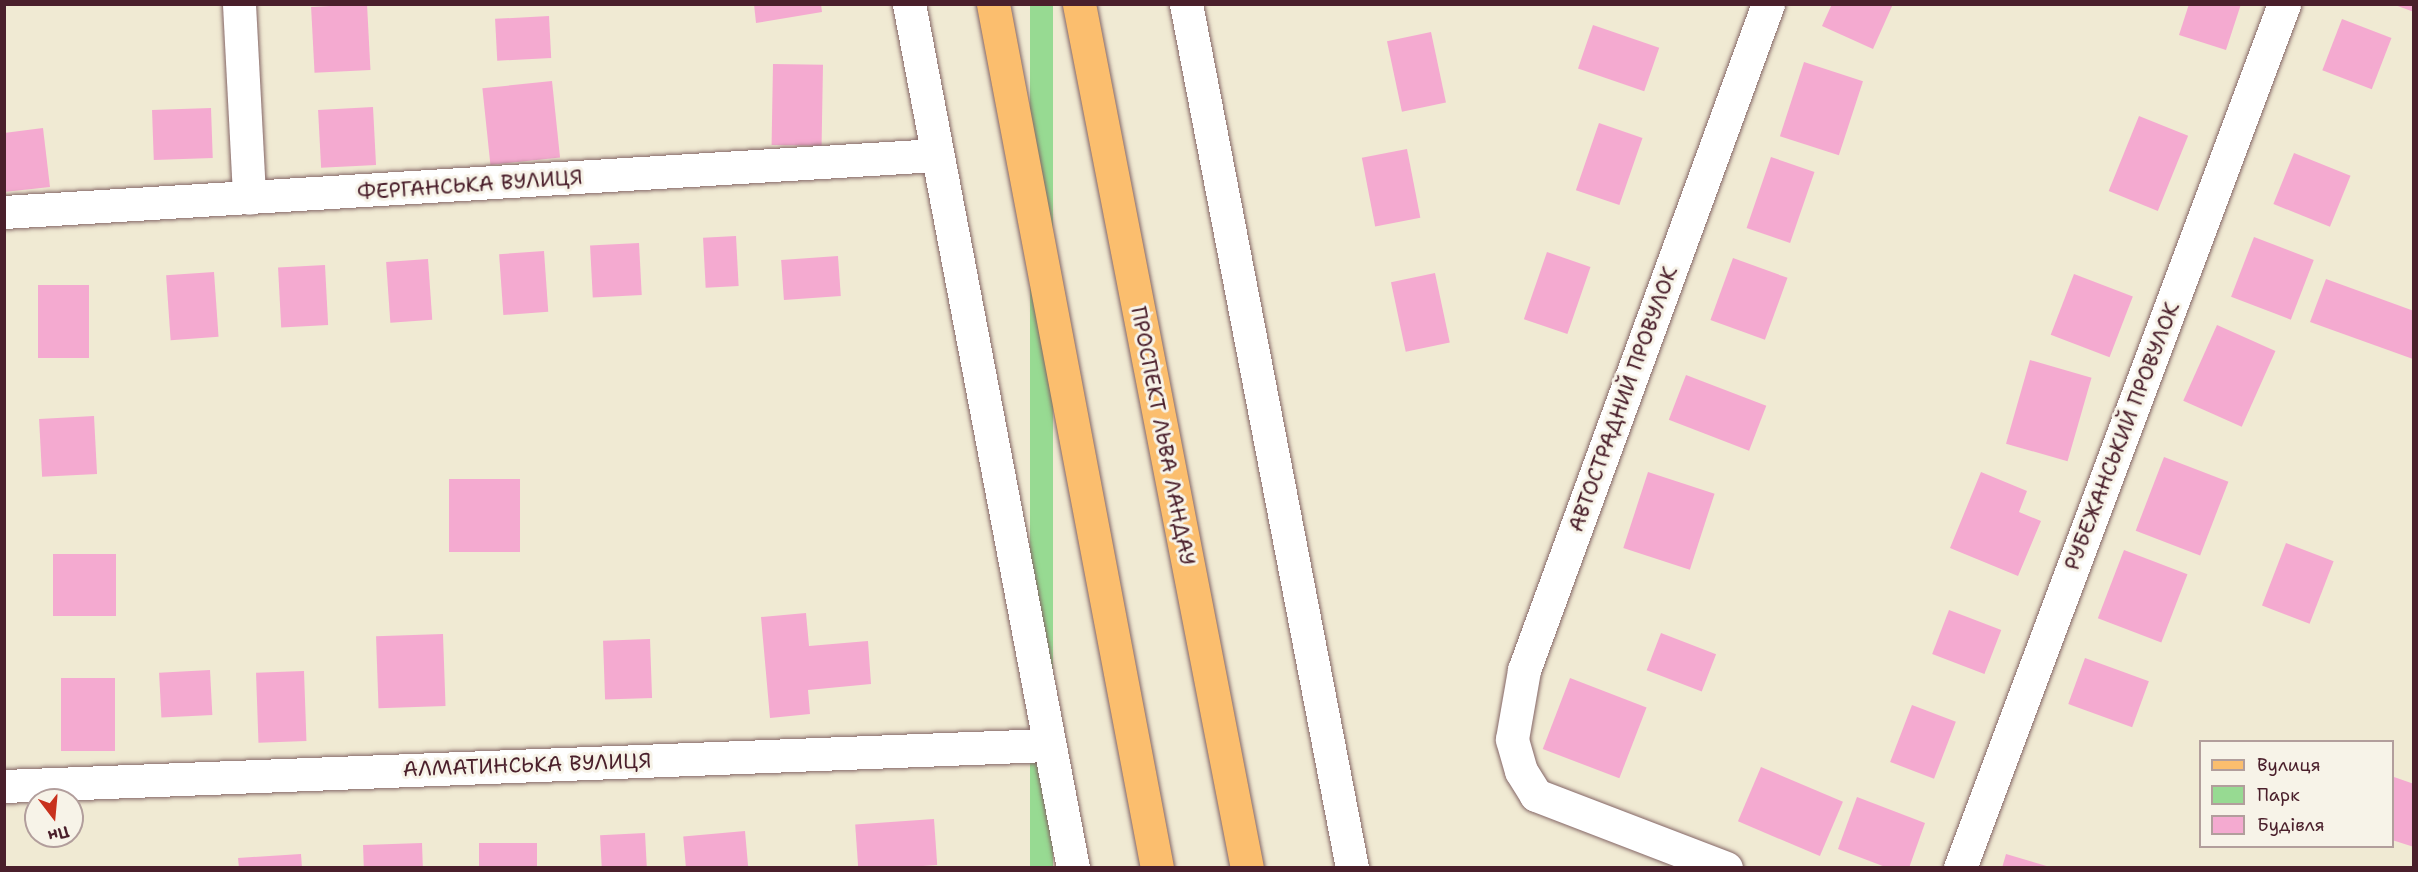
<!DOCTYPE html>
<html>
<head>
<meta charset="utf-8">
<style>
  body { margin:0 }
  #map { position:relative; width:2418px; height:872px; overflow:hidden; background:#f0ead3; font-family:"Shantell Sans",sans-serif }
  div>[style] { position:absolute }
  .green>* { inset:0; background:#97da92; transform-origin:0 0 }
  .building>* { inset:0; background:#f4aad0; transform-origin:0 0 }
  .roads { filter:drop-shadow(0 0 2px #846666) drop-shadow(0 0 2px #846666) }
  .minor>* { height:33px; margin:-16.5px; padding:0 16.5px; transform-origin:16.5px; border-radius:16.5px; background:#fff }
  .major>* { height:33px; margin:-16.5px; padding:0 16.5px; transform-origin:16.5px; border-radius:16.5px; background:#fbbe6e }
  span { translate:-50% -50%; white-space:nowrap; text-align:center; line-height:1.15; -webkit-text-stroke:6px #f7f3e8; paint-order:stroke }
  .street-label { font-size:21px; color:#4a1f2b }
  .frame { position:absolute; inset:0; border:6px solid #4a1f2b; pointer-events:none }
  .legend { position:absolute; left:2199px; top:740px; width:195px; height:108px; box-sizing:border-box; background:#f7f3e8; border:2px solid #b29e9c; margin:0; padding:8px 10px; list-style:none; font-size:18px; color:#4a1f2b }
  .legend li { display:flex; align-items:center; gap:12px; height:30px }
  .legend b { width:30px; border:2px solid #b29e9c }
  .north { position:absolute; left:24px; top:788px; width:60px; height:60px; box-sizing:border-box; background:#f7f3e8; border:2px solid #b29e9c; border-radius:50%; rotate:164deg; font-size:16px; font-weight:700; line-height:24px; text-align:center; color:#4a1f2b }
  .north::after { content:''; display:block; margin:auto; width:21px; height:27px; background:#c8321e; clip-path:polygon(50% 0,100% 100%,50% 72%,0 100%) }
</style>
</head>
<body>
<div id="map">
  <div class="green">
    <i style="left:1030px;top:5px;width:23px;height:878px"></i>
  </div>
  <div class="building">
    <i style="left:367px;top:4px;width:66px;height:56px;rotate:87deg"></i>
    <i style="clip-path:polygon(754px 4px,821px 4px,822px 12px,756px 23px)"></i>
    <i style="clip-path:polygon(1832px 4px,1893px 4px,1873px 49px,1822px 26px)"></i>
    <i style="clip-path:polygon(2189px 4px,2241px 4px,2226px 50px,2179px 35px)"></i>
    <i style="clip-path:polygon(2396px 4px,2414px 4px,2414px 12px,2395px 5px)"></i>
    <i style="left:549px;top:16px;width:42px;height:54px;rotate:87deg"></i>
    <i style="left:2342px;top:19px;width:53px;height:55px;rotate:21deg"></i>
    <i style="left:1593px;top:25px;width:70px;height:46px;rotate:19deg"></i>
    <i style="left:1431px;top:32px;width:72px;height:45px;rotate:78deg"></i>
    <i style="left:1804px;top:62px;width:62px;height:78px;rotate:18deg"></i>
    <i style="left:773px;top:64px;width:50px;height:81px;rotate:1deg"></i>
    <i style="left:552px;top:81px;width:77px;height:70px;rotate:84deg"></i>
    <i style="left:373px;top:107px;width:58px;height:55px;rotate:87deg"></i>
    <i style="left:211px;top:108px;width:50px;height:59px;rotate:88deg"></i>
    <i style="left:2139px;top:116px;width:53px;height:81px;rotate:22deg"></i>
    <i style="left:1599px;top:123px;width:46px;height:71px;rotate:19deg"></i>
    <i style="clip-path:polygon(43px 128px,50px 187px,4px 192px,4px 133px)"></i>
    <i style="left:1407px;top:149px;width:70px;height:46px;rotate:79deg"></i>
    <i style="left:2294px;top:153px;width:61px;height:55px;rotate:22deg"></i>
    <i style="left:1771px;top:157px;width:46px;height:75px;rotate:19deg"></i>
    <i style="left:736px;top:236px;width:50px;height:33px;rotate:87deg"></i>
    <i style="left:2254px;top:237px;width:64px;height:64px;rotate:21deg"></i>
    <i style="left:639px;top:243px;width:52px;height:49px;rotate:87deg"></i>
    <i style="left:544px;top:251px;width:61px;height:45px;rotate:86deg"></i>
    <i style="left:1547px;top:252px;width:46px;height:71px;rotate:19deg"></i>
    <i style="left:838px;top:256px;width:40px;height:57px;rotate:86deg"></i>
    <i style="left:1733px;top:258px;width:58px;height:66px;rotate:20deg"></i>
    <i style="left:428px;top:259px;width:61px;height:42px;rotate:86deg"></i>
    <i style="left:325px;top:265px;width:60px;height:47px;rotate:87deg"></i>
    <i style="left:214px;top:272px;width:65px;height:48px;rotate:86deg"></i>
    <i style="left:1435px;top:273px;width:71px;height:45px;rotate:78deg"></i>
    <i style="left:2074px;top:274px;width:63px;height:65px;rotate:21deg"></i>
    <i style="clip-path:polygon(2326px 279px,2414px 311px,2413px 359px,2310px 322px)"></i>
    <i style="left:38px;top:285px;width:51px;height:73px"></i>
    <i style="left:2217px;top:325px;width:64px;height:83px;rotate:24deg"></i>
    <i style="left:2030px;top:360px;width:64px;height:87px;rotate:16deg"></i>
    <i style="left:1686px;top:375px;width:86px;height:48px;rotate:21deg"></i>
    <i style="left:94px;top:416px;width:58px;height:55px;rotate:87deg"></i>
    <i style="left:2164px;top:457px;width:69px;height:79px;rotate:21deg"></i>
    <i style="left:1648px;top:472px;width:70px;height:80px;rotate:18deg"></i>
    <i style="clip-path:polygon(1981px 472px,2027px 491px,2019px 512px,2041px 521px,2018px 576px,1950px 548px)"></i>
    <i style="left:449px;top:479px;width:71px;height:73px"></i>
    <i style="left:2286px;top:543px;width:51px;height:67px;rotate:21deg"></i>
    <i style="left:2124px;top:550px;width:68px;height:73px;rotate:21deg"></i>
    <i style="left:116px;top:554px;width:62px;height:63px;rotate:90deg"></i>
    <i style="left:1949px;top:610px;width:56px;height:47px;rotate:21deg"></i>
    <i style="clip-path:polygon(806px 613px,809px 646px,868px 641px,871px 684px,808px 690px,810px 714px,770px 718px,761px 617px)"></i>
    <i style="left:1661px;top:633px;width:59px;height:40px;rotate:21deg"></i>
    <i style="left:443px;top:634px;width:72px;height:67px;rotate:88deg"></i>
    <i style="left:650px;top:639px;width:59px;height:47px;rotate:88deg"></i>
    <i style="left:2085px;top:658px;width:68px;height:49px;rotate:20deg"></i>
    <i style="left:210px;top:670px;width:45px;height:51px;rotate:87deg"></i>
    <i style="left:304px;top:671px;width:70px;height:48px;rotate:88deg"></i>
    <i style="left:61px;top:678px;width:54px;height:73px"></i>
    <i style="left:1570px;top:678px;width:82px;height:76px;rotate:21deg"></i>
    <i style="left:1912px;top:705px;width:47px;height:61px;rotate:21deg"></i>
    <i style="left:1761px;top:767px;width:89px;height:59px;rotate:23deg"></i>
    <i style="clip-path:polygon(2394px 777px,2414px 784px,2414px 847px,2392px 840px)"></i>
    <i style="clip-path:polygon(1857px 797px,1925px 823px,1909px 868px,1888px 868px,1838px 849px)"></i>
    <i style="left:934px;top:819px;width:46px;height:79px;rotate:86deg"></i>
    <i style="left:745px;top:831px;width:37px;height:62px;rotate:85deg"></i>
    <i style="left:645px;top:833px;width:35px;height:45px;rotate:87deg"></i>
    <i style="left:422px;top:843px;width:25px;height:59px;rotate:88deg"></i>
    <i style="left:479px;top:843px;width:58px;height:25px"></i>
    <i style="clip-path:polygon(301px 854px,302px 868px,239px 868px,238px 858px)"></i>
    <i style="clip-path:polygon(2006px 854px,2050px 867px,2050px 868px,2002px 868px)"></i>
  </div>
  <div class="roads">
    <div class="minor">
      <i style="left:239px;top:4px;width:194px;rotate:87deg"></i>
      <i style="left:909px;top:4px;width:879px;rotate:79.25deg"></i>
      <i style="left:1186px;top:4px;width:880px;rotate:79.12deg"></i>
      <i style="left:4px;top:212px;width:934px;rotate:-3.5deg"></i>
      <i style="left:4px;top:786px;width:1046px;rotate:-2.25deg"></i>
      <i style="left:1726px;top:868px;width:204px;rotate:-159deg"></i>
      <i style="left:1536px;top:795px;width:28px;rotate:-122deg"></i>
      <i style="left:1521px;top:771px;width:33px;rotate:-106deg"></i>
      <i style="left:1512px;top:739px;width:70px;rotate:-80.1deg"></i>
      <i style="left:1524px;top:670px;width:709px;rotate:-69.88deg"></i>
      <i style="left:1960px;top:868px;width:923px;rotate:-69.44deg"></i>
    </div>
    <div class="major">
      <i style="left:993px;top:4px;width:879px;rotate:79.25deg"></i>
      <i style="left:1079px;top:4px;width:880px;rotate:79deg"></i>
    </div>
  </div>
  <div class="street-label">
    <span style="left:470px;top:185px;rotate:-4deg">ФЕРГАНСЬКА ВУЛИЦЯ</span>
    <span style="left:1623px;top:399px;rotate:-70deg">АВТОСТРАДНИЙ ПРОВУЛОК</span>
    <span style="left:1163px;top:436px;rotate:79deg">ПРОСПЕКТ ЛЬВА ЛАНДАУ</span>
    <span style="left:2122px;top:436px;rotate:-69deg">РУБЕЖАНСЬКИЙ ПРОВУЛОК</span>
    <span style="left:527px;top:765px;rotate:-2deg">АЛМАТИНСЬКА ВУЛИЦЯ</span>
  </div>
  <div class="frame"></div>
  <ul class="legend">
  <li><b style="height:8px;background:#fbbe6e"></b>Вулиця</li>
  <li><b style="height:16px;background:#97da92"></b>Парк</li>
  <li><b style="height:16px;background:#f4aad0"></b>Будівля</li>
  </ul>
  <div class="north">Пн</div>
</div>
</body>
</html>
